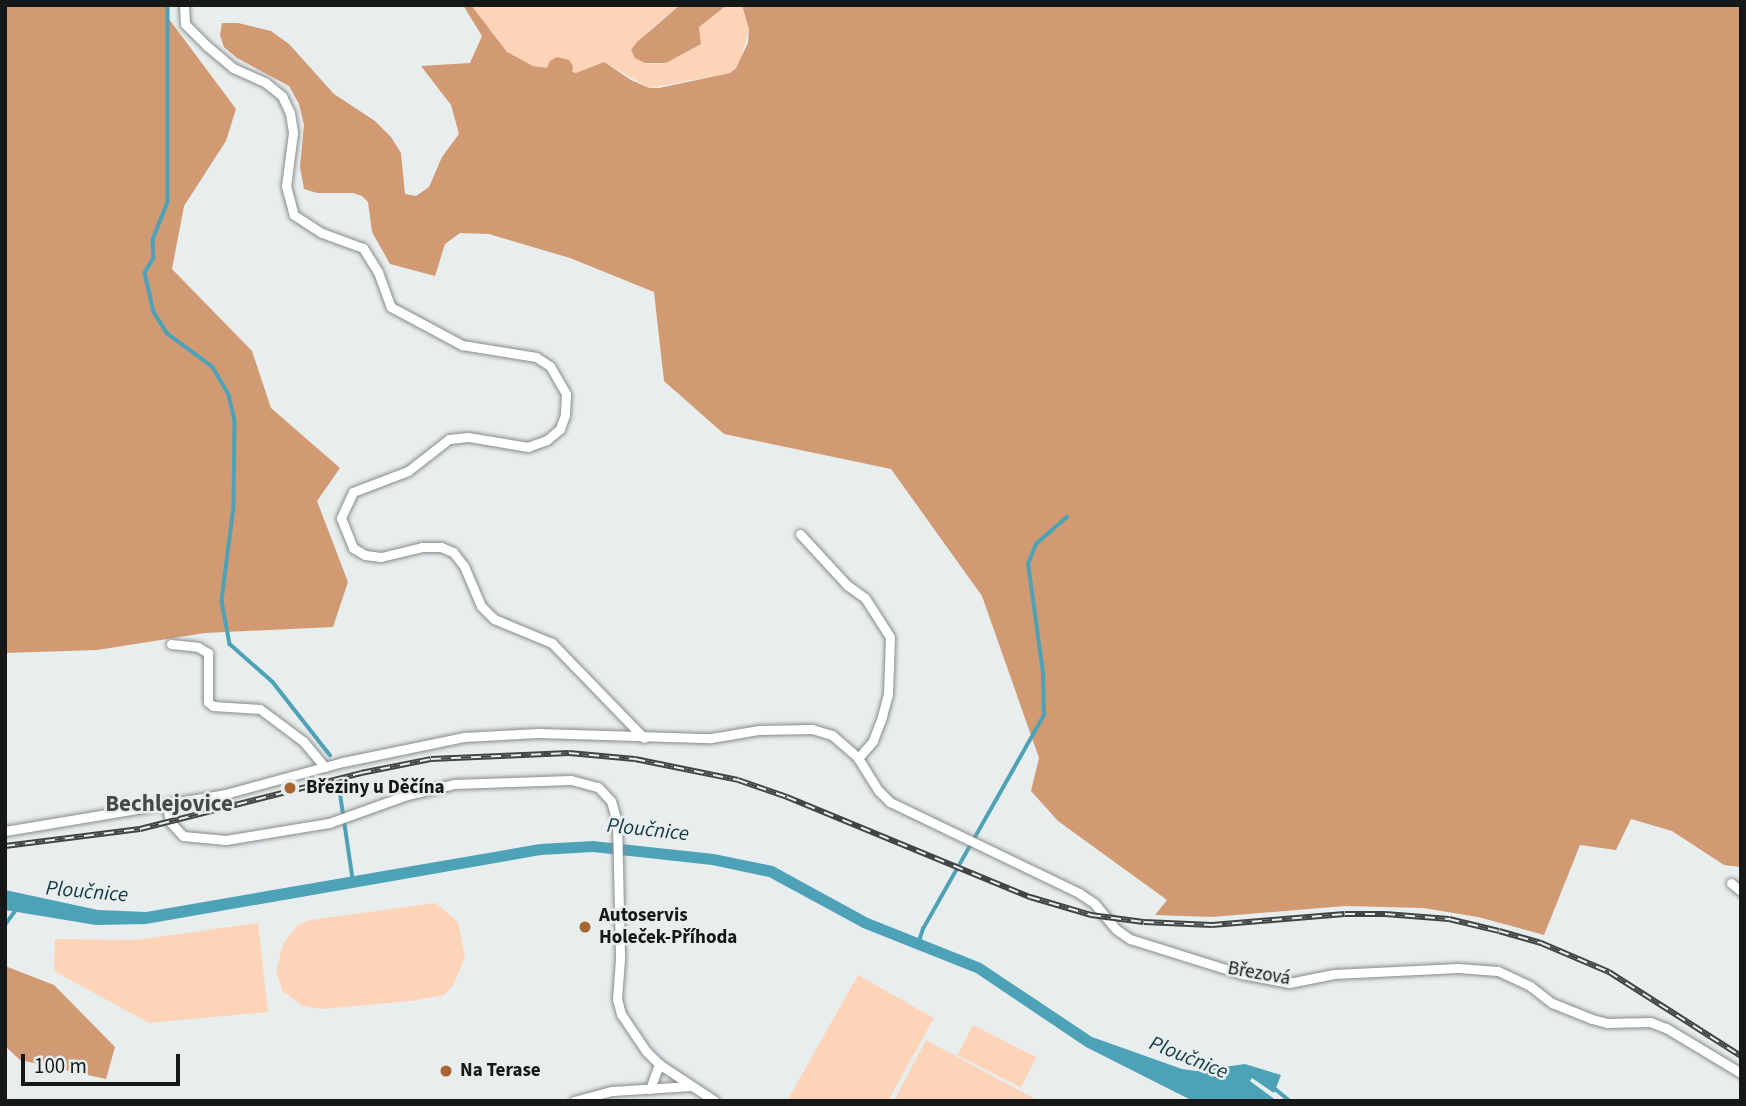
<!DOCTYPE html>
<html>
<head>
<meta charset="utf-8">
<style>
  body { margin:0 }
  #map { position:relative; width:1746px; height:1106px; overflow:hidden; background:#e8edee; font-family:"Source Sans 3",sans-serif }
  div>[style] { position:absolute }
  .green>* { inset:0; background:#fdd4b8; transform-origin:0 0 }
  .forest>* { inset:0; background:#d29a72 }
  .water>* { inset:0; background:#4ea2b7 }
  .stream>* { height:3.5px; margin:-1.75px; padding:0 1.75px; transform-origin:1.75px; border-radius:1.75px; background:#4ea2b7 }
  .roads { filter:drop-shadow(0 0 2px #878b8c) drop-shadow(0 0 2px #878b8c) }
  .minor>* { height:9px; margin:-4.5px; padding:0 4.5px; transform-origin:4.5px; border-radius:4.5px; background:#fff }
  .rail>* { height:6px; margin-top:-3px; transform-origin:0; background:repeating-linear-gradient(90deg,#e8edee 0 10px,#434545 0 20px); box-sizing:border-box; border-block:2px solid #434545 }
  .dots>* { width:19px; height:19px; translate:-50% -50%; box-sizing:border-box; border:4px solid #e8edee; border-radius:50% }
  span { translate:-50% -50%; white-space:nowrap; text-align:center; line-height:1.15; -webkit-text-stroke:5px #e8edee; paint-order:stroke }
  .poi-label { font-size:19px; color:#161818; font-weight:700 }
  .left { translate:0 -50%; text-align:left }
  .street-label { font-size:19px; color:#161818 }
  .water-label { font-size:21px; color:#113942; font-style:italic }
  .quarter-label { font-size:23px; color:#454949; font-weight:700 }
  .frame { position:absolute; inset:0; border:7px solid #161818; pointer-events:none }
  .scale { position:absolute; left:21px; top:1054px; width:159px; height:32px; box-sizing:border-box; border:4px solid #161818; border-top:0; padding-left:9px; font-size:21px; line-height:24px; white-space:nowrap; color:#161818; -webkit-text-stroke:5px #e8edee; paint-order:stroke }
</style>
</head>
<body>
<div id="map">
  <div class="green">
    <i style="clip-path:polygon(471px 5px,680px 5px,648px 31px,645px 63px,656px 64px,666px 63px,701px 44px,699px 27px,727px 5px,742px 5px,749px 29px,740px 62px,730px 73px,649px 88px,604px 62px,576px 73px,533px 66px,516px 58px,507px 52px)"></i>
    <i style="clip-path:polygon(436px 903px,458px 922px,465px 957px,454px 984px,444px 995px,412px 1001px,321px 1009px,303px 1006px,283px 992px,276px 972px,283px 944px,298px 925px,310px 920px)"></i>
    <i style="clip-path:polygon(258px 923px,268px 1012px,149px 1023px,54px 971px,55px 939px,136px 940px)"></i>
    <i style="clip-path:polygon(858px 975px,934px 1018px,888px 1101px,787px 1101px)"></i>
    <i style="left:973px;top:1025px;width:71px;height:34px;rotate:27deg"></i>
    <i style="clip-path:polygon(926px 1040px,1039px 1101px,894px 1101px)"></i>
  </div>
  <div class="forest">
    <i style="clip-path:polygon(5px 5px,168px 5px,166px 15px,236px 109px,226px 141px,184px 206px,172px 269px,252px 351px,271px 408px,340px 468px,317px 501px,348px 582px,333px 627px,205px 633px,97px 650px,5px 653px)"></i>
    <i style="clip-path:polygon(463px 5px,471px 5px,507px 52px,533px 66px,547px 68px,550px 61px,557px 57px,569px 60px,573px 66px,572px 72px,576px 73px,604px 62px,631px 80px,649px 88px,659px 88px,730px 73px,736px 68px,748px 43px,749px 29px,742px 5px,1741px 5px,1741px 867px,1724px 865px,1672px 831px,1631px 819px,1616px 850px,1580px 845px,1544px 935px,1478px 917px,1423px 908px,1345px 906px,1212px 917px,1155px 915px,1167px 900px,1058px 821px,1031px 791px,1039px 758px,982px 596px,891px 469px,724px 434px,664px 381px,654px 292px,570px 258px,489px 234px,460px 233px,445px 244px,435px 276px,390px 264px,372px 232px,368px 202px,362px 196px,353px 193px,317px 193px,304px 189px,300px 167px,304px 125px,299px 104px,289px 86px,237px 58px,224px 47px,220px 35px,222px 23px,238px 23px,271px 31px,289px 44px,334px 94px,375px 121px,391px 137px,401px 153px,405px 194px,416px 196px,429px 187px,442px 157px,459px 134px,451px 105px,421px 66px,470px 63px,482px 36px)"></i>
    <i style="clip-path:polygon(680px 5px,727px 5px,699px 27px,701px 44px,666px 63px,645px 63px,635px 58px,631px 50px,637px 42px)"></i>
    <i style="clip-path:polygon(5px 966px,54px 985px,115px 1047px,106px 1079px,20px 1060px,5px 1046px)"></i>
  </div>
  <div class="water">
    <i style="clip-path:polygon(593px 841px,714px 854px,773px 866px,868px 918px,981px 963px,1092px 1037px,1182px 1069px,1196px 1071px,1245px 1064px,1281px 1075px,1274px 1093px,1252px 1078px,1250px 1081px,1277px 1101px,1195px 1101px,1187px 1098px,1086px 1047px,976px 973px,863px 928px,769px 877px,712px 865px,593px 852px,541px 855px,146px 924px,96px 925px,5px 910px,5px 890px,98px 910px,146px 912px,540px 844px)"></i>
  </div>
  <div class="stream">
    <i style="left:168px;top:5px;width:197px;rotate:90deg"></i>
    <i style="left:168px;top:202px;width:41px;rotate:111.5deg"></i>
    <i style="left:153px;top:240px;width:18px;rotate:87deg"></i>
    <i style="left:154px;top:258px;width:17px;rotate:121deg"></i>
    <i style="left:145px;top:273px;width:40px;rotate:77deg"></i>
    <i style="left:154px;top:312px;width:26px;rotate:58deg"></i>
    <i style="left:168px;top:334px;width:56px;rotate:36.3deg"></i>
    <i style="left:213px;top:367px;width:32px;rotate:60deg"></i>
    <i style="left:229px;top:395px;width:26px;rotate:77deg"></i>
    <i style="left:235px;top:420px;width:87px;rotate:90.7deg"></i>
    <i style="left:234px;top:507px;width:95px;rotate:97.3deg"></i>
    <i style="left:222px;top:601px;width:44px;rotate:79.5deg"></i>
    <i style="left:230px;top:644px;width:57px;rotate:41.5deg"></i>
    <i style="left:273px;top:682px;width:93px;rotate:52deg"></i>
    <i style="left:339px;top:784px;width:96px;rotate:81.6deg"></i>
    <i style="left:5px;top:925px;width:19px;rotate:-54deg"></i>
    <i style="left:918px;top:945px;width:17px;rotate:-73deg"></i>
    <i style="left:923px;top:929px;width:246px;rotate:-60.5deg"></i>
    <i style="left:1044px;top:715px;width:42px;rotate:-91.4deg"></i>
    <i style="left:1043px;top:673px;width:110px;rotate:-97.8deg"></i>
    <i style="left:1028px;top:564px;width:22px;rotate:-68deg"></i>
    <i style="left:1036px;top:544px;width:41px;rotate:-41.1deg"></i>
    <i style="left:1272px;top:1086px;width:23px;rotate:40deg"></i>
  </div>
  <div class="roads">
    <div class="minor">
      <i style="left:184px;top:5px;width:19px;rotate:87deg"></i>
      <i style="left:185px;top:24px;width:31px;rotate:45deg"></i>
      <i style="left:207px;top:46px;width:34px;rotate:40deg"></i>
      <i style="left:233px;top:68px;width:36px;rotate:24deg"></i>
      <i style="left:266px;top:83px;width:21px;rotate:39deg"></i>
      <i style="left:282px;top:96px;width:19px;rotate:65deg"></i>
      <i style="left:290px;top:113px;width:20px;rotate:81deg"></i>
      <i style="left:293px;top:133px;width:53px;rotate:97.5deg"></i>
      <i style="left:286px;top:186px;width:30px;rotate:75deg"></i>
      <i style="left:294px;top:215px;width:33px;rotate:33deg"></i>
      <i style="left:322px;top:233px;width:44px;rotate:20.1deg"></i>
      <i style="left:363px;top:248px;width:28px;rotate:58deg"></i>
      <i style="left:378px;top:272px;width:37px;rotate:70deg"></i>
      <i style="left:391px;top:307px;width:81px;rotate:28.2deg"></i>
      <i style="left:462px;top:345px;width:75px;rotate:9.2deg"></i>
      <i style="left:536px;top:357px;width:17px;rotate:33deg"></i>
      <i style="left:550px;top:366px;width:32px;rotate:60deg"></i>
      <i style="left:566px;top:394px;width:21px;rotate:93deg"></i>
      <i style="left:565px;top:415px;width:15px;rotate:110deg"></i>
      <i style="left:560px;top:429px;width:17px;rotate:140deg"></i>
      <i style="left:547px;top:440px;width:20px;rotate:160deg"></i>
      <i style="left:528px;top:447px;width:61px;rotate:-170.5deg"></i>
      <i style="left:468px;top:437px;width:19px;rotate:174deg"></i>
      <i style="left:449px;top:439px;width:52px;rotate:142deg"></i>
      <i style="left:408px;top:471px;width:59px;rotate:159.1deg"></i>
      <i style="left:353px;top:492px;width:29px;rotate:115deg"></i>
      <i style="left:341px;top:518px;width:32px;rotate:68deg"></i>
      <i style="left:353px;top:548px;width:14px;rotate:30deg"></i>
      <i style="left:365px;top:555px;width:16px;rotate:7deg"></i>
      <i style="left:381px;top:557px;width:42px;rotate:-13.7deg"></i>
      <i style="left:422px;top:547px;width:19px"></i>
      <i style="left:441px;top:547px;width:13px;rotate:23deg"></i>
      <i style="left:453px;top:552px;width:18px;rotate:52deg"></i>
      <i style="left:464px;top:566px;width:43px;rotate:67deg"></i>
      <i style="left:481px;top:606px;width:18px;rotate:45deg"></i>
      <i style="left:494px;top:619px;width:63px;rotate:22.5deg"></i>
      <i style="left:552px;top:643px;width:132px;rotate:45.9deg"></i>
      <i style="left:800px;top:534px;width:69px;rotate:47.3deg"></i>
      <i style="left:847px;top:585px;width:22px;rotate:36deg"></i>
      <i style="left:865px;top:598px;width:46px;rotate:57.3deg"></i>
      <i style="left:890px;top:637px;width:57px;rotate:92deg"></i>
      <i style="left:888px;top:694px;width:24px;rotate:105deg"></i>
      <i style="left:882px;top:717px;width:26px;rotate:111deg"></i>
      <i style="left:873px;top:741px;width:23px;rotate:131deg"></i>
      <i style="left:171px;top:644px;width:27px;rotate:6deg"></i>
      <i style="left:198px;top:647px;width:12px;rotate:31deg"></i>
      <i style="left:208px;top:653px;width:49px;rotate:90deg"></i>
      <i style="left:208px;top:702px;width:6px;rotate:39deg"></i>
      <i style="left:213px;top:706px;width:47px;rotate:3.7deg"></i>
      <i style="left:260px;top:709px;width:54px;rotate:36.7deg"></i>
      <i style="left:303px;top:741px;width:34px;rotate:50deg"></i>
      <i style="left:167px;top:806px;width:16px;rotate:79deg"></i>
      <i style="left:170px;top:822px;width:19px;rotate:47deg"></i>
      <i style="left:183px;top:836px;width:43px;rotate:5.3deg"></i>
      <i style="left:226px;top:840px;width:104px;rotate:-9.4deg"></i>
      <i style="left:329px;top:823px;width:83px;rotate:-19.7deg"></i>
      <i style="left:407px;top:795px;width:48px;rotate:-13.2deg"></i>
      <i style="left:454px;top:784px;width:117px;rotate:-2deg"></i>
      <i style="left:571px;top:780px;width:28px;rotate:15deg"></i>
      <i style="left:598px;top:787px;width:19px;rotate:47deg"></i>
      <i style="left:611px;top:801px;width:22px;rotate:74deg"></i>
      <i style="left:617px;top:822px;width:137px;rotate:88.7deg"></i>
      <i style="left:620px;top:959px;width:40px;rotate:94.3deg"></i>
      <i style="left:617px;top:999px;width:16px;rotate:75deg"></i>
      <i style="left:621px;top:1014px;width:45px;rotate:56deg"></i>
      <i style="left:646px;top:1051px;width:18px;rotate:45deg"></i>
      <i style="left:659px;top:1064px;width:67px;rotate:33.5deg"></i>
      <i style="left:5px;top:831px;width:223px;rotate:-9.5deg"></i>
      <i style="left:225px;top:794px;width:122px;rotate:-15.2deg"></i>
      <i style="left:343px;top:762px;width:124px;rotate:-11.7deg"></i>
      <i style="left:464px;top:737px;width:74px;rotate:-3.1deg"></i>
      <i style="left:538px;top:733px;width:173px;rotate:1.7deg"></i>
      <i style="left:711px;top:738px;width:49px;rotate:-9.5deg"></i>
      <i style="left:759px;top:730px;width:53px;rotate:-1.1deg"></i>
      <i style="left:812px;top:729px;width:21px;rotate:17deg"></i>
      <i style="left:832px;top:735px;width:35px;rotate:41deg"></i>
      <i style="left:858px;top:758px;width:39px;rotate:58deg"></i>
      <i style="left:879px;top:791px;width:16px;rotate:45deg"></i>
      <i style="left:890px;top:802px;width:210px;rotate:25.7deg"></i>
      <i style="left:1079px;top:893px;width:18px;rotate:34deg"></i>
      <i style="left:1094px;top:903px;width:35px;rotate:50deg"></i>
      <i style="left:1117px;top:930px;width:16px;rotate:35deg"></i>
      <i style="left:1130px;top:939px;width:117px;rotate:17.4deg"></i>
      <i style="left:1242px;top:974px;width:48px;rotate:10.8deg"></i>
      <i style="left:1289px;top:983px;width:46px;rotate:-11.3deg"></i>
      <i style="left:1334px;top:974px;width:124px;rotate:-2.8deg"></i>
      <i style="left:1458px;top:968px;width:40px;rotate:4.3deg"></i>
      <i style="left:1498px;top:971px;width:35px;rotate:25deg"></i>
      <i style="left:1530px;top:986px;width:28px;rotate:38deg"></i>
      <i style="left:1552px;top:1003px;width:43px;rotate:21.8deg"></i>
      <i style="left:1592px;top:1019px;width:16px;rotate:15deg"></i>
      <i style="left:1607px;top:1023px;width:43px;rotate:-1.3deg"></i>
      <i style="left:1650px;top:1022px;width:17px;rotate:21deg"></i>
      <i style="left:1666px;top:1028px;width:87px;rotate:31deg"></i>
      <i style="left:1731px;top:883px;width:13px;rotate:39deg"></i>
      <i style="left:650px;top:1089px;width:27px;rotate:-70deg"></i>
      <i style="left:574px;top:1101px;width:39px;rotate:-15deg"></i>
      <i style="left:612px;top:1091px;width:79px;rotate:-3.6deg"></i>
    </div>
  </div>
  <div class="rail">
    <i style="left:5px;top:846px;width:136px;rotate:-7.2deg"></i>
    <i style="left:140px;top:829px;width:228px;rotate:-14.2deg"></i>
    <i style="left:361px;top:773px;width:71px;rotate:-11.3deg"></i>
    <i style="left:431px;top:759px;width:138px;rotate:-2.5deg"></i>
    <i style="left:569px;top:753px;width:66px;rotate:5.2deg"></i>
    <i style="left:635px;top:759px;width:105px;rotate:11.5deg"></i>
    <i style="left:738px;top:780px;width:52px;rotate:19.1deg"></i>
    <i style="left:787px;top:797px;width:263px;rotate:22.4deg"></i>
    <i style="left:1030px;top:897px;width:64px;rotate:16.4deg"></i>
    <i style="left:1091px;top:915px;width:53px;rotate:7.5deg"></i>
    <i style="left:1144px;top:922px;width:68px;rotate:2.5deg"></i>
    <i style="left:1212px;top:925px;width:133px;rotate:-4.7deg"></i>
    <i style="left:1345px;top:914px;width:40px"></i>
    <i style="left:1385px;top:914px;width:64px;rotate:4.5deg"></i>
    <i style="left:1449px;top:919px;width:51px;rotate:13.5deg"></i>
    <i style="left:1499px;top:931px;width:44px;rotate:15.9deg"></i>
    <i style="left:1541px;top:943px;width:74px;rotate:23.1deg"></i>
    <i style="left:1609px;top:972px;width:156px;rotate:32.5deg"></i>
  </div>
  <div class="dots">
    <i style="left:290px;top:788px;background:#a76531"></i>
    <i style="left:585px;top:927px;background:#a76531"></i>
    <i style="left:446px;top:1071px;background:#a76531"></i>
  </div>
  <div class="poi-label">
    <span class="left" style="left:306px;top:788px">Březiny u Děčína</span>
    <span class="left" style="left:599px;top:927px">Autoservis<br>Holeček-Příhoda</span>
    <span class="left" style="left:460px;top:1071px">Na Terase</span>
  </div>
  <div class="street-label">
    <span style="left:1259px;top:974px;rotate:10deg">Březová</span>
  </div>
  <div class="water-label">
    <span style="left:648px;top:829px;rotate:6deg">Ploučnice</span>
    <span style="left:87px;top:891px;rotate:5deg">Ploučnice</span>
    <span style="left:1189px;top:1057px;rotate:22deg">Ploučnice</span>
  </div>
  <div class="quarter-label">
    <span style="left:169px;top:804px">Bechlejovice</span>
  </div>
  <div class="frame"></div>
  <div class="scale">100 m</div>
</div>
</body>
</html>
